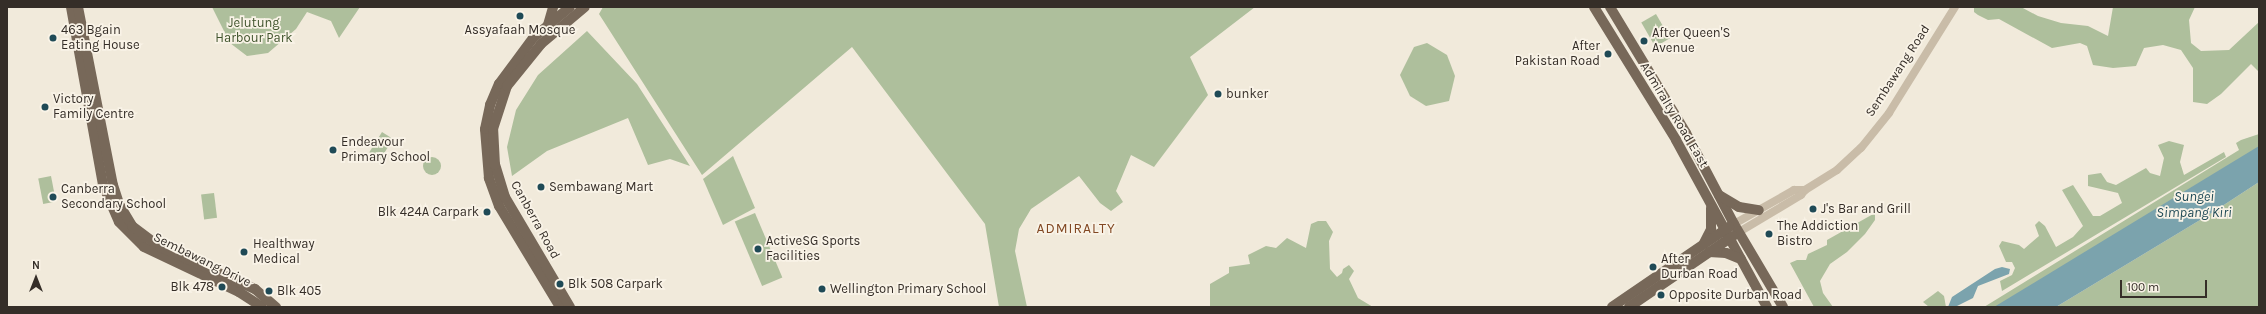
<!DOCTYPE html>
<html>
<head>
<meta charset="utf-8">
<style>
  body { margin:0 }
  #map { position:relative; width:2266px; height:314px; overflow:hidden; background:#f1eadb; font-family:Karla,sans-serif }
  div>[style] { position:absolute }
  .green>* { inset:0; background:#aebf9c; transform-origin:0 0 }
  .round { border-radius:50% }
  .water>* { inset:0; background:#7ba3ad }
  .minor>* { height:8px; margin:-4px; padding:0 4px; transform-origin:4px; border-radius:4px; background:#c9bca8 }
  .major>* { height:10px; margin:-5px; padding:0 5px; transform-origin:5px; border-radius:5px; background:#776859 }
  .dots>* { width:11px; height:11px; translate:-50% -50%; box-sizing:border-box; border:2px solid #f9f3e7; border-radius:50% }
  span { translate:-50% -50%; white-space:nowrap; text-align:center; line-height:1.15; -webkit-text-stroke:3.5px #f9f3e7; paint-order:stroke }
  .park-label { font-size:13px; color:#3f532c }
  .poi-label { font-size:13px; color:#352e28 }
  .left { translate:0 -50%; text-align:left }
  .right { translate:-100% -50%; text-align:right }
  .street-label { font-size:13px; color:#352e28 }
  .water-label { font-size:14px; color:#1f4a56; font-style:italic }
  .neighbourhood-label { font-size:14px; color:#824823; letter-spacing:1px }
  .frame { position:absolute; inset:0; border:8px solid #352e28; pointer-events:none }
  .north { position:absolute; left:16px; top:258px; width:40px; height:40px; -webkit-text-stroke:3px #f9f3e7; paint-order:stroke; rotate:0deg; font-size:11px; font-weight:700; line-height:16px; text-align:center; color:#352e28 }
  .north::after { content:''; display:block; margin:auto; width:14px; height:18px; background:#352e28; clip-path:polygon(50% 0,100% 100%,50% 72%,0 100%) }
  .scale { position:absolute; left:2120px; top:280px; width:87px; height:18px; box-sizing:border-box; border:2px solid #352e28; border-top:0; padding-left:5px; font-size:12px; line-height:14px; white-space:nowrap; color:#352e28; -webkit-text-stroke:3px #f9f3e7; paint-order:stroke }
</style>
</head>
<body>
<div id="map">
  <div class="green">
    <i style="clip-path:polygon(212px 7px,360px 7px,339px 38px,331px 21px,307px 12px,296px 29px,268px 53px,247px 56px,230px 43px)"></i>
    <i style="clip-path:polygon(603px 7px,1255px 7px,1190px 57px,1208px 95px,1154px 167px,1131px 155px,1116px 191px,1123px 202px,1111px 211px,1100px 203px,1079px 176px,1031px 209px,1019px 229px,1015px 251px,1027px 307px,999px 307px,985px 224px,852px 47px,702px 175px,599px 14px)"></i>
    <i style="clip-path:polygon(1974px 7px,2021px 7px,2038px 16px,2061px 23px,2088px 26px,2108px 36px,2113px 7px,2195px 7px,2189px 20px,2191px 43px,2201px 51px,2229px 50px,2259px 22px,2259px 72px,2251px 64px,2221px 94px,2207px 104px,2193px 102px,2193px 68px,2181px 50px,2163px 45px,2144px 48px,2136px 66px,2113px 68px,2093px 65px,2087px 46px,2080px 43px,2052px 48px,1999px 19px,1988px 20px,1978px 15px,1974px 12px)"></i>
    <i style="left:1656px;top:14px;width:28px;height:17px;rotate:60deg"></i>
    <i style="clip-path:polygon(587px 31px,637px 84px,690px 166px,670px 159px,648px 165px,628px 118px,547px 151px,512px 176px,507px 147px,516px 110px,538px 75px)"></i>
    <i style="clip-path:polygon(1427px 43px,1447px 55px,1455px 76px,1449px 101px,1426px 106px,1410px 96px,1400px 75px,1414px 47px)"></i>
    <i style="left:382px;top:132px;width:13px;height:24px;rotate:32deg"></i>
    <i style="clip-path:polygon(2259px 134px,2259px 163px,2019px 307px,1984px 307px,2239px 150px,2236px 143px,2241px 140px)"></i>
    <i style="clip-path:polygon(2169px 141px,2184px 145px,2180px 162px,2184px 175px,2224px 152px,2226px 157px,2002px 291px,2000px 281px,2012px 275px,2015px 268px,2012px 262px,2006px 262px,1999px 246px,2002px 241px,2019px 245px,2024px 249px,2039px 236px,2035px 225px,2039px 221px,2045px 226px,2056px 247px,2073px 237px,2083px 226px,2062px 190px,2073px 185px,2093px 216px,2100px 216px,2122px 203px,2118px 193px,2088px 186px,2088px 175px,2101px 173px,2107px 182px,2116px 185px,2146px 168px,2150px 173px,2160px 176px,2164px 158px,2158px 145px)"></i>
    <i style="clip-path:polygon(733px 156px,755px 208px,723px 225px,703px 179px)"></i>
    <i class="round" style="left:423px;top:157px;width:18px;height:18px"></i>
    <i style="left:51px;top:176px;width:26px;height:13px;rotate:79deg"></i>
    <i style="clip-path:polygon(2259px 182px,2259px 307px,2056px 307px,2210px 214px)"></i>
    <i style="left:214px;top:193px;width:25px;height:13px;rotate:83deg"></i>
    <i style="left:755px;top:213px;width:70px;height:22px;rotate:67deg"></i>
    <i style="clip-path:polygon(1875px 213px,1875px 220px,1865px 234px,1847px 252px,1830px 264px,1820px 281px,1823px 293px,1833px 307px,1814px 307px,1790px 263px,1797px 260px,1806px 260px,1808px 254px,1827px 245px,1827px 240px)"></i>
    <i style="clip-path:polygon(1318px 221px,1326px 221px,1333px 232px,1329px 241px,1330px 269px,1337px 277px,1342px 273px,1343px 269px,1349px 265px,1354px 271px,1349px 279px,1358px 298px,1373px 307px,1210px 307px,1210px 284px,1229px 273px,1229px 267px,1250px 264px,1248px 255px,1266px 246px,1276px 248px,1287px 238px,1306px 248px,1311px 224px)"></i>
    <i style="clip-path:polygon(1938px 291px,1944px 296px,1946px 307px,1929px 307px,1923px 302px)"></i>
  </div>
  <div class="water">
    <i style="clip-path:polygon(2259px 146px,2259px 182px,2210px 214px,2056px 307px,1994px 307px)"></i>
    <i style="clip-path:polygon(2002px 267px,2010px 269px,2009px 274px,1978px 286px,1973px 298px,1955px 307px,1948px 307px,1952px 297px,1995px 269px)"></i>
  </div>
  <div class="minor">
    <i style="left:1734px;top:224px;width:69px;rotate:-29.5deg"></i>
    <i style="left:1794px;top:190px;width:11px"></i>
    <i style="left:1739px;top:232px;width:72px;rotate:-30.8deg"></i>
    <i style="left:1801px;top:195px;width:6px;rotate:-51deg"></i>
    <i style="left:1805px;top:190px;width:38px;rotate:-32deg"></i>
    <i style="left:1837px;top:170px;width:33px;rotate:-43deg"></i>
    <i style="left:1861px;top:148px;width:45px;rotate:-51.3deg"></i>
    <i style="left:1889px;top:113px;width:125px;rotate:-58.1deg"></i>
  </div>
  <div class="major">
    <i style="left:71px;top:7px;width:181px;rotate:79.8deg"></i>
    <i style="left:103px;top:185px;width:40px;rotate:66.6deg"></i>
    <i style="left:119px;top:222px;width:35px;rotate:45deg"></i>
    <i style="left:144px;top:247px;width:105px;rotate:25.3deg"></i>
    <i style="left:239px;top:292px;width:27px;rotate:33deg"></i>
    <i style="left:78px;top:7px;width:181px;rotate:78.9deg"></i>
    <i style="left:113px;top:185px;width:20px;rotate:72deg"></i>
    <i style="left:119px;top:204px;width:26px;rotate:59deg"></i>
    <i style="left:132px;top:226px;width:35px;rotate:37deg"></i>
    <i style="left:160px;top:247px;width:104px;rotate:23.9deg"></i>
    <i style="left:255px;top:289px;width:28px;rotate:41deg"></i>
    <i style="left:1594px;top:7px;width:156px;rotate:58.3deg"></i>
    <i style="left:1676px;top:140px;width:190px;rotate:61.4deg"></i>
    <i style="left:1610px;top:7px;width:147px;rotate:58.9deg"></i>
    <i style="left:1686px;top:133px;width:103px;rotate:62.2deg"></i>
    <i style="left:1734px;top:224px;width:96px;rotate:59.4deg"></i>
    <i style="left:548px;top:25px;width:19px;rotate:-74deg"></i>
    <i style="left:1719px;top:195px;width:23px;rotate:31deg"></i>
    <i style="left:1739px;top:207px;width:20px;rotate:9deg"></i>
    <i style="left:1704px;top:243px;width:16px;rotate:-63deg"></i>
    <i style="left:1711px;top:229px;width:21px;rotate:-90deg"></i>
    <i style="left:1709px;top:252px;width:17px;rotate:3deg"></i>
    <i style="left:1726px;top:253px;width:16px;rotate:22deg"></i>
    <i style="left:560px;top:307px;width:118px;rotate:-121.1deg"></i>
    <i style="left:499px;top:206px;width:30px;rotate:-110deg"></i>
    <i style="left:489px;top:178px;width:49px;rotate:-94.7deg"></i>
    <i style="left:485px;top:129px;width:25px;rotate:-78deg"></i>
    <i style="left:490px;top:105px;width:23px;rotate:-67deg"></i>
    <i style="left:499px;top:84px;width:57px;rotate:-53.5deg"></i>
    <i style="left:533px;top:38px;width:48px;rotate:-40deg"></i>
    <i style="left:570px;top:307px;width:128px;rotate:-120.6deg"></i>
    <i style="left:505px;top:197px;width:34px;rotate:-107deg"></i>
    <i style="left:495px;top:165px;width:36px;rotate:-93deg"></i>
    <i style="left:493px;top:129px;width:45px;rotate:-72deg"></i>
    <i style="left:507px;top:86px;width:54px;rotate:-51deg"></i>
    <i style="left:541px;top:44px;width:57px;rotate:-40.1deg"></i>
    <i style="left:1612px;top:307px;width:142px;rotate:-34.4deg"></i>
    <i style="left:1629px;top:307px;width:126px;rotate:-34.3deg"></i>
  </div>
  <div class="dots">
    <i style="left:520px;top:16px;background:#1f4a56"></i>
    <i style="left:53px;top:38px;background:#1f4a56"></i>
    <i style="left:1644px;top:41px;background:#1f4a56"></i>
    <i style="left:1608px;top:54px;background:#1f4a56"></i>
    <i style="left:1218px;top:94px;background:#1f4a56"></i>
    <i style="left:45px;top:107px;background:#1f4a56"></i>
    <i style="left:333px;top:150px;background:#1f4a56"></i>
    <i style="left:541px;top:187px;background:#1f4a56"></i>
    <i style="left:53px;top:197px;background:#1f4a56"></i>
    <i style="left:1813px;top:209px;background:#1f4a56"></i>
    <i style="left:487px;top:212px;background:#1f4a56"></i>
    <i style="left:1769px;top:234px;background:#1f4a56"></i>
    <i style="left:758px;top:249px;background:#1f4a56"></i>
    <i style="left:244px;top:252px;background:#1f4a56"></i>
    <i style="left:1653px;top:267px;background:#1f4a56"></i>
    <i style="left:560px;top:284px;background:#1f4a56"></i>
    <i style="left:222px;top:287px;background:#1f4a56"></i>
    <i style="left:822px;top:289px;background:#1f4a56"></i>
    <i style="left:269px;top:291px;background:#1f4a56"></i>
    <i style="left:1661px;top:295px;background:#1f4a56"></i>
  </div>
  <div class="park-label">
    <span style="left:254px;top:31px">Jelutung<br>Harbour Park</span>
  </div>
  <div class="poi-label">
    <span style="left:520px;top:30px">Assyafaah Mosque</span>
    <span class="left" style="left:61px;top:38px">463 Bgain<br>Eating House</span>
    <span class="left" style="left:1652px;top:41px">After Queen'S<br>Avenue</span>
    <span class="right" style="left:1600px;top:54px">After<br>Pakistan Road</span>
    <span class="left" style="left:1226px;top:94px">bunker</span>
    <span class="left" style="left:53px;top:107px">Victory<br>Family Centre</span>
    <span class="left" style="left:341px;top:150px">Endeavour<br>Primary School</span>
    <span class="left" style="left:549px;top:187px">Sembawang Mart</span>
    <span class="left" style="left:61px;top:197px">Canberra<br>Secondary School</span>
    <span class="left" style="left:1821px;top:209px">J's Bar and Grill</span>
    <span class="right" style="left:479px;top:212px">Blk 424A Carpark</span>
    <span class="left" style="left:1777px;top:234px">The Addiction<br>Bistro</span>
    <span class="left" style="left:766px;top:249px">ActiveSG Sports<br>Facilities</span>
    <span class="left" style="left:253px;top:252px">Healthway<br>Medical</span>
    <span class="left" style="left:1661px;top:267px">After<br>Durban Road</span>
    <span class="left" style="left:568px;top:284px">Blk 508 Carpark</span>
    <span class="right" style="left:214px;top:287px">Blk 478</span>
    <span class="left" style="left:830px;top:289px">Wellington Primary School</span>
    <span class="left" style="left:277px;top:291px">Blk 405</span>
    <span class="left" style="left:1669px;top:295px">Opposite Durban Road</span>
  </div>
  <div class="street-label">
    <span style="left:1898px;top:71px;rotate:-57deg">Sembawang Road</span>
    <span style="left:1674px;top:115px;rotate:59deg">Admiralty Road East</span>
    <span style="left:535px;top:220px;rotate:61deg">Canberra Road</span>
    <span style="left:202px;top:260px;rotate:26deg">Sembawang Drive</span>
  </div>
  <div class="water-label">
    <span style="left:2194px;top:205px">Sungei<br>Simpang Kiri</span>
  </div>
  <div class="neighbourhood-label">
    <span style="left:1076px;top:229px">ADMIRALTY</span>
  </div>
  <div class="frame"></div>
  <div class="north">N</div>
  <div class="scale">100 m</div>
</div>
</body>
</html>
